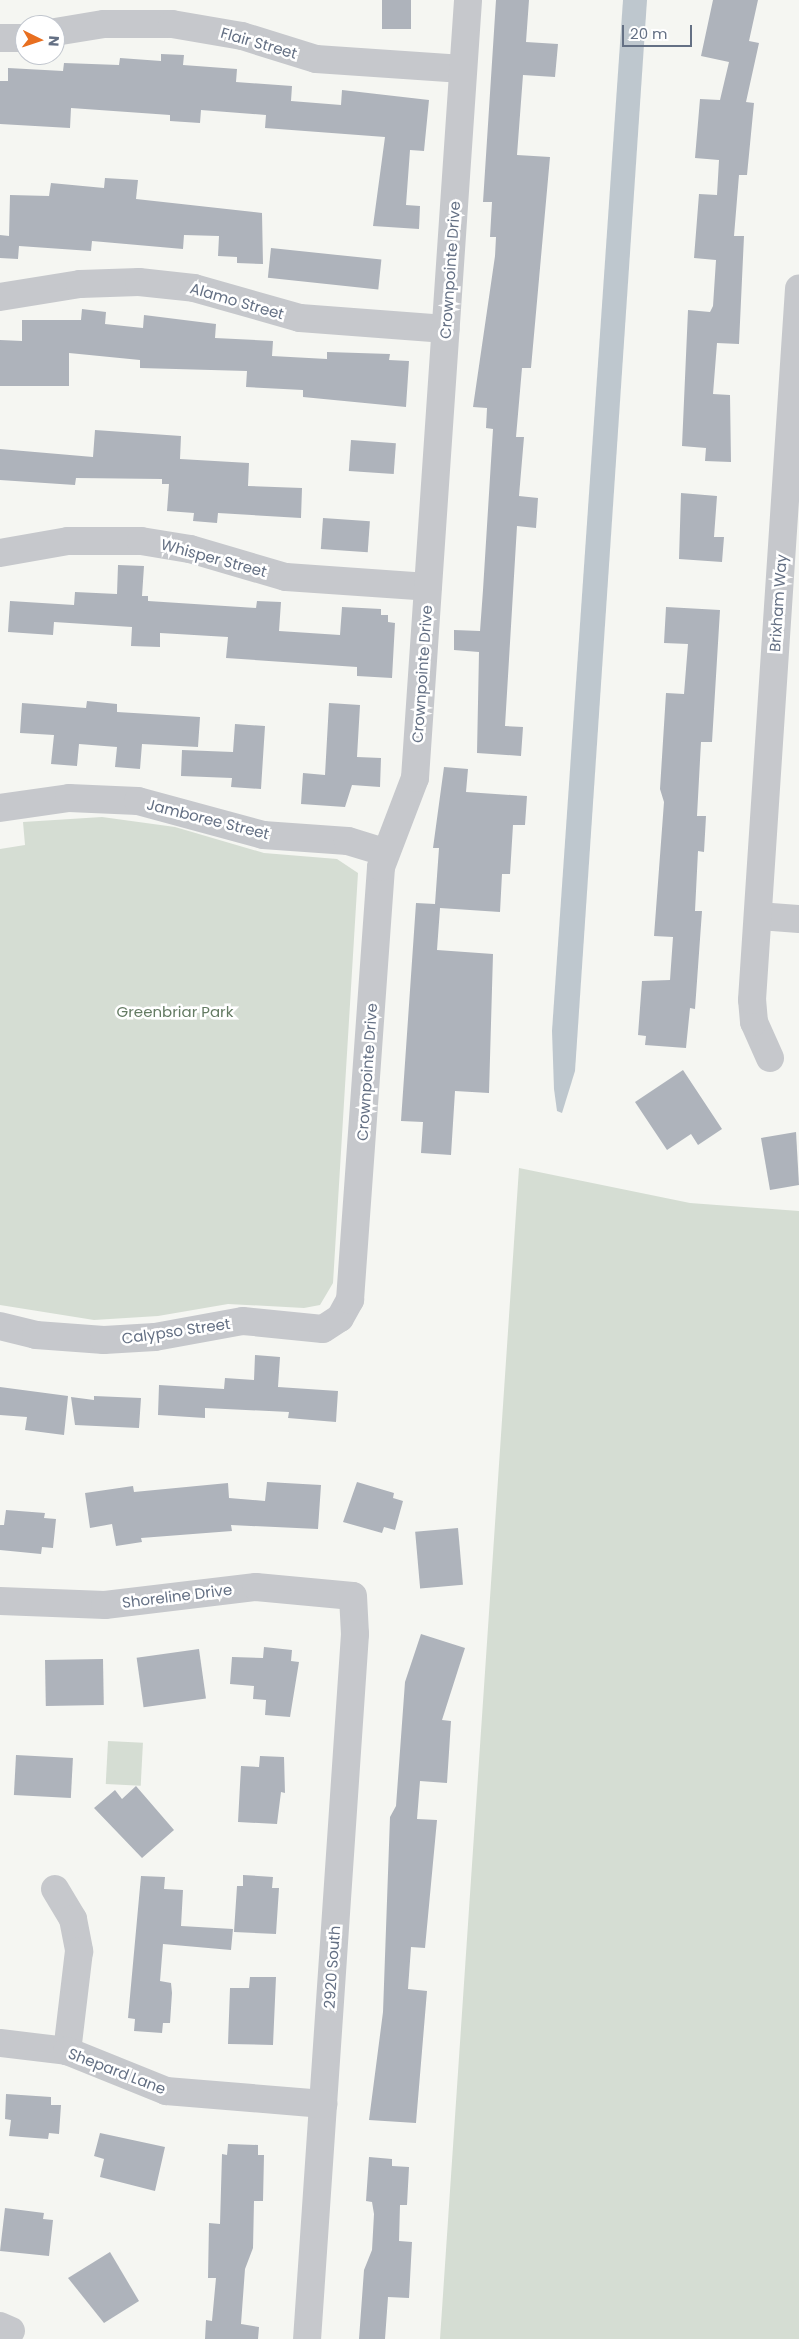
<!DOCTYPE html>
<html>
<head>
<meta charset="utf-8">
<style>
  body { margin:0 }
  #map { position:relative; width:799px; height:2339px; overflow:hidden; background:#f5f6f2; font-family:Poppins,sans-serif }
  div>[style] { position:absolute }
  .green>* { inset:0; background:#d5ddd3; transform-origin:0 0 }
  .water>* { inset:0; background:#bec7ce }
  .building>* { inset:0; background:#aeb3bb; transform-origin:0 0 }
  .minor>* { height:28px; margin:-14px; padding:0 14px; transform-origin:14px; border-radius:14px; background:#c6c8cc }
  span { translate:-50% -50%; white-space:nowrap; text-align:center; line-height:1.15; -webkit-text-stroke:5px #fff; paint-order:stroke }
  .street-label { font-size:15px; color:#647084 }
  .park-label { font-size:15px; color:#647b63 }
  .north { position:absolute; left:15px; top:15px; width:50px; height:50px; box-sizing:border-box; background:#fff; border:1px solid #c1c6ce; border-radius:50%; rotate:94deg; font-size:14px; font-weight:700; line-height:20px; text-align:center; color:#647084 }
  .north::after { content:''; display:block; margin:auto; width:18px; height:22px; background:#e86f20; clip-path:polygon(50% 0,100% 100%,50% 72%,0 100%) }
  .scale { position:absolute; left:622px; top:25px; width:70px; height:22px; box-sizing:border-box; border:2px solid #647084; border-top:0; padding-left:6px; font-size:15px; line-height:18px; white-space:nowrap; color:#647084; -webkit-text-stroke:4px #fff; paint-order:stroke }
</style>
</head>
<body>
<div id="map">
  <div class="green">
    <i style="clip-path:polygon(102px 817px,175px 827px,264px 853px,337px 859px,358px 873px,333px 1283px,320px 1305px,304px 1308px,228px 1304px,158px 1316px,94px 1320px,0 1305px,0 849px,25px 845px,23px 822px)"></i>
    <i style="clip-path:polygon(519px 1168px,690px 1203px,799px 1211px,799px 2339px,440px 2339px)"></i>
    <i style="left:108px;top:1741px;width:35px;height:43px;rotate:3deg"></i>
  </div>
  <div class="water">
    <i style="clip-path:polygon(623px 0,647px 0,575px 1071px,562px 1113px,557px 1111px,554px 1089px,552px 1031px)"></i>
  </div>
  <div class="building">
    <i style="left:382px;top:0;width:29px;height:29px"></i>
    <i style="clip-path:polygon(496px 0,529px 0,526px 42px,558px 44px,555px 77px,523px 75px,517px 155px,550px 157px,531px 368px,522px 368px,516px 437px,524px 437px,519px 496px,538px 498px,536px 528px,517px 526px,505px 726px,523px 727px,521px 756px,477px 753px,479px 652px,454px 650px,454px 630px,480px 631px,483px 590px,493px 429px,486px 428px,487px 408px,473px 407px,495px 256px,496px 237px,490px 237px,492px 202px,483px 202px)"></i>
    <i style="clip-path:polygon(713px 0,758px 0,749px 41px,759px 43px,746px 102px,754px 103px,747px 175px,739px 175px,734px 236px,744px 236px,739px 344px,717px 343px,713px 394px,730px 395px,731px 462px,705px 461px,706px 448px,682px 446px,688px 310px,710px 312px,713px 306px,716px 260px,694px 258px,699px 194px,717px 195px,719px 160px,695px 158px,700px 99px,720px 100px,729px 62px,701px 56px)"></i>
    <i style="clip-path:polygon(161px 54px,184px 55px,183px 65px,237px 69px,236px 82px,292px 86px,291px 101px,341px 105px,342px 90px,429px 100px,424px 151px,410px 150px,406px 205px,420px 206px,419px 229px,373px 226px,385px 137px,265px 128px,266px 115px,201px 110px,200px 123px,170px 121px,170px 115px,71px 108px,70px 128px,0 124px,0 81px,8px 81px,8px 68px,63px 71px,64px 63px,119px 65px,120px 58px,161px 61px)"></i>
    <i style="clip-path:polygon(105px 178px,138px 180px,136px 199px,262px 213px,263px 264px,237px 263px,237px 257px,218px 256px,219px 236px,184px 235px,183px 249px,92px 241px,91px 251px,19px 246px,18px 259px,0 258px,0 235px,9px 236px,10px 195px,49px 196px,51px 183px,104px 188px)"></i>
    <i style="left:271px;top:248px;width:111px;height:30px;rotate:6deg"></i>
    <i style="clip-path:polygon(82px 309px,106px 312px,105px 324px,143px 328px,144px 315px,216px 324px,215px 338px,273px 341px,272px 356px,327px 359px,327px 352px,390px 354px,389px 360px,409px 361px,406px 407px,303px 397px,303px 390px,246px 387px,247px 371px,140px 368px,140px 360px,69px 353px,69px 386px,0 386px,0 340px,22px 341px,22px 320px,81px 320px)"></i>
    <i style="clip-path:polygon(95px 430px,181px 436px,180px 459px,249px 463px,248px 486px,302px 488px,301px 518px,218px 513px,217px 523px,193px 521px,194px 513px,167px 511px,169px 484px,162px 484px,162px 479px,76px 478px,75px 485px,0 480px,0 449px,93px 457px)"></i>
    <i style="left:351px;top:440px;width:45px;height:31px;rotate:4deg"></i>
    <i style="clip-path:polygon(681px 493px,717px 496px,714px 537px,724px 537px,722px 562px,679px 559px)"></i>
    <i style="left:323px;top:518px;width:47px;height:31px;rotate:4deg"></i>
    <i style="clip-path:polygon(118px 565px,144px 566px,142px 596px,148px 596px,148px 601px,256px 608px,257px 601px,281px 602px,279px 631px,340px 635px,342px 607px,381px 609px,381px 615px,388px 615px,388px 622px,395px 623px,392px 678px,357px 676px,357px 667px,226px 658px,228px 637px,160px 633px,160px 647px,131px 646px,132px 627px,54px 622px,53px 635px,8px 632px,10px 601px,74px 605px,75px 592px,117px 594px)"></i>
    <i style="clip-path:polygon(666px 607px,720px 610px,712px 742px,701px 742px,697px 816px,706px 816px,704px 852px,698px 851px,695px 911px,702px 911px,695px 1009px,690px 1008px,686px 1048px,645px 1045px,646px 1036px,638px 1035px,642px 981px,670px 980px,673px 937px,654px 936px,664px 802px,660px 789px,666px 693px,684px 694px,688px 644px,664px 643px)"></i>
    <i style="clip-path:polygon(87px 701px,117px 704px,117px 712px,200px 717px,198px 747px,142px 744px,140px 769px,115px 767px,117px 747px,79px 744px,77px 766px,51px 764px,54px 735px,20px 733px,22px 703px,86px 708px)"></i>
    <i style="clip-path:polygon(329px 703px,360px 705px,357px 757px,381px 758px,380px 787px,352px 785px,345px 807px,301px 804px,303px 773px,325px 775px)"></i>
    <i style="clip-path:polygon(235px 724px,265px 726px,261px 789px,231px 787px,232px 778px,181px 776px,182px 750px,233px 752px)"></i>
    <i style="clip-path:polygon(444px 767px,468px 769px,466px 792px,527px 796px,525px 825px,513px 825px,510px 874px,502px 874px,500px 912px,440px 908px,437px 950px,493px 954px,489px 1093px,455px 1091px,451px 1155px,421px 1153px,423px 1122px,401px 1121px,416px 903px,435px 904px,439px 848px,433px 848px)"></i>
    <i style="clip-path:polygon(683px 1070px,722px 1129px,698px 1145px,691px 1134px,667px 1150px,635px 1102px)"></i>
    <i style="clip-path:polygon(796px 1132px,799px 1185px,770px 1190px,761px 1138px)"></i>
    <i style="clip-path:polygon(255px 1355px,280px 1357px,278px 1387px,338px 1391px,336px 1422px,288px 1418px,289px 1412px,205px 1408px,205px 1418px,158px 1415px,159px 1385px,224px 1389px,225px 1378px,254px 1380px)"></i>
    <i style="clip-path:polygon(0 1387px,68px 1396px,64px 1435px,25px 1430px,27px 1417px,0 1415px)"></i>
    <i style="clip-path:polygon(94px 1396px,141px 1398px,139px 1428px,75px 1425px,71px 1397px,94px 1400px)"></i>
    <i style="clip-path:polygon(267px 1482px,321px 1485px,318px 1529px,231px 1525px,232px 1531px,141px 1538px,142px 1542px,116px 1546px,112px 1524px,90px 1528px,85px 1493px,133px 1486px,134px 1492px,228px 1483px,229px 1498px,265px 1501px)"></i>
    <i style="clip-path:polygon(357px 1482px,394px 1493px,393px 1498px,403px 1501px,395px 1530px,384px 1527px,382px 1533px,343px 1522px)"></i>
    <i style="clip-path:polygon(6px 1510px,45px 1513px,44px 1518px,56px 1519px,53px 1548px,42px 1547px,41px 1554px,0 1550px,0 1525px,4px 1525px)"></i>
    <i style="left:458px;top:1528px;width:57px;height:43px;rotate:85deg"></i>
    <i style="clip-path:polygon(421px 1634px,465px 1648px,442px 1720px,451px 1721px,447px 1783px,420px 1781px,417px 1819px,437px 1820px,425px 1948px,411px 1947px,408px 1989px,427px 1991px,416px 2123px,369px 2120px,383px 2012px,390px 1817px,396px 1806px,405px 1682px)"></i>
    <i style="clip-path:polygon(264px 1647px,292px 1650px,291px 1661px,299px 1662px,290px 1717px,265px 1715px,266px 1700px,253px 1699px,254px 1686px,230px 1684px,232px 1657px,263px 1658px)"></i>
    <i style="left:199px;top:1649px;width:50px;height:63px;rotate:82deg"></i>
    <i style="left:103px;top:1659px;width:46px;height:58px;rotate:89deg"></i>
    <i style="left:16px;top:1755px;width:57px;height:40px;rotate:3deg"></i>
    <i style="clip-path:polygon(260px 1756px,284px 1757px,285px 1793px,281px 1792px,277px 1824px,238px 1822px,241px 1766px,259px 1767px)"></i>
    <i style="clip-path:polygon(136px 1786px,174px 1830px,142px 1858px,94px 1808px,115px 1790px,122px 1799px)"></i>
    <i style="clip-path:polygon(243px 1875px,273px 1877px,272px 1888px,279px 1888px,276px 1934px,234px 1932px,237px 1886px,243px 1886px)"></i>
    <i style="clip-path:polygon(141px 1876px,165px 1877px,164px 1889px,183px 1890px,181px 1926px,233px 1929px,231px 1950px,163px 1944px,160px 1981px,171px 1983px,172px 1993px,170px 2023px,163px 2023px,162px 2033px,134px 2031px,135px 2019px,128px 2018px)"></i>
    <i style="clip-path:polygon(250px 1977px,276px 1977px,273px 2045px,228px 2044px,230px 1988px,249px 1988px)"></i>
    <i style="clip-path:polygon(6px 2094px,51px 2097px,51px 2105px,61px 2105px,59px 2134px,49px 2133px,48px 2139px,9px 2136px,11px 2120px,5px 2119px)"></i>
    <i style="clip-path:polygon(100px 2133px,165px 2147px,155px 2191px,100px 2177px,104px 2159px,94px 2156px)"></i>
    <i style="clip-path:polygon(228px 2144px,258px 2145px,258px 2155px,264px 2155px,263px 2201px,254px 2201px,253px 2248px,245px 2269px,241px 2324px,259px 2327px,258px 2339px,205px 2339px,206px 2320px,212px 2321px,216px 2278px,208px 2278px,209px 2223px,220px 2224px,222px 2154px,227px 2155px)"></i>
    <i style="clip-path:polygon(369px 2157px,392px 2159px,392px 2166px,409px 2167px,407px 2205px,400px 2205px,399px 2241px,412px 2242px,409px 2298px,388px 2297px,385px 2339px,359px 2339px,364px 2270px,372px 2250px,374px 2214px,372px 2202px,366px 2201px)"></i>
    <i style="clip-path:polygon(5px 2208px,44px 2213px,43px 2219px,53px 2220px,49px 2256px,0 2251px)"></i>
    <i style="clip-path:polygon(110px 2252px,139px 2301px,104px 2323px,68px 2278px)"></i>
  </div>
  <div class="minor">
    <i style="left:55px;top:32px;width:50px;rotate:-9.3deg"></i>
    <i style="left:104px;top:24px;width:68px"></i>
    <i style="left:172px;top:24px;width:71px;rotate:9.7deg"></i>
    <i style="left:242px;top:36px;width:77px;rotate:17.3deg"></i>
    <i style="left:316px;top:59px;width:147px;rotate:3.9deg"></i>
    <i style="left:0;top:38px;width:25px"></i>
    <i style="left:0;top:297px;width:81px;rotate:-9.2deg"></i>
    <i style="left:80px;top:284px;width:59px;rotate:-1.9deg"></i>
    <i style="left:139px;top:282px;width:55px;rotate:6.2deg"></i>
    <i style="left:194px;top:288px;width:110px;rotate:15.8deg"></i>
    <i style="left:300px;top:318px;width:146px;rotate:4.3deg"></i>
    <i style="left:0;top:553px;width:69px;rotate:-10deg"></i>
    <i style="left:68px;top:541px;width:73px"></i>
    <i style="left:141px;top:541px;width:50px;rotate:9.3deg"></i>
    <i style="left:190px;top:549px;width:100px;rotate:16.3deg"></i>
    <i style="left:286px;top:577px;width:142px;rotate:4deg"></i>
    <i style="left:0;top:808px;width:70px;rotate:-8.2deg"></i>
    <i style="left:69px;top:798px;width:69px;rotate:2.5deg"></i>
    <i style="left:138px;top:801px;width:130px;rotate:15.2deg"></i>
    <i style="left:263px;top:835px;width:85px;rotate:4deg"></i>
    <i style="left:348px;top:841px;width:38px;rotate:17deg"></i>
    <i style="left:758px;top:916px;width:41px;rotate:4.2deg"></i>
    <i style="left:770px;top:1058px;width:39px;rotate:-114deg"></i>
    <i style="left:754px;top:1022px;width:22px;rotate:-95deg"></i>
    <i style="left:752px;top:1000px;width:713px;rotate:-86.22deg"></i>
    <i style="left:0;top:1326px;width:37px;rotate:14deg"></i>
    <i style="left:36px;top:1335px;width:68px;rotate:4.2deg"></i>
    <i style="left:104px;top:1340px;width:51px;rotate:-3.4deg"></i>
    <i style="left:155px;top:1337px;width:89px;rotate:-10.3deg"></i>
    <i style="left:243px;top:1321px;width:80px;rotate:5.7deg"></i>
    <i style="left:323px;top:1329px;width:20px;rotate:-33deg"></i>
    <i style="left:340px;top:1318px;width:21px;rotate:-61deg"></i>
    <i style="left:350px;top:1300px;width:434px;rotate:-85.9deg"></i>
    <i style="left:381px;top:867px;width:95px;rotate:-69.1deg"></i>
    <i style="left:415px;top:778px;width:780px;rotate:-86.1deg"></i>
    <i style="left:0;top:1601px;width:105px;rotate:2.2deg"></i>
    <i style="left:105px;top:1605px;width:152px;rotate:-6.8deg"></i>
    <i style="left:256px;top:1587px;width:97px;rotate:5.3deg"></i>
    <i style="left:353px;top:1596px;width:38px;rotate:87deg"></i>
    <i style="left:355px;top:1634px;width:707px;rotate:93.89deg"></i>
    <i style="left:55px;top:1889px;width:35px;rotate:59deg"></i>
    <i style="left:73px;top:1919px;width:33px;rotate:79deg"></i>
    <i style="left:79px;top:1951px;width:101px;rotate:96.8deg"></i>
    <i style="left:0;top:2043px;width:67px;rotate:6.8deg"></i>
    <i style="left:67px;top:2051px;width:107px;rotate:22deg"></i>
    <i style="left:166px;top:2091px;width:158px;rotate:4.7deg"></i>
    <i style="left:0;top:2326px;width:12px;rotate:24deg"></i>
  </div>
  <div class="street-label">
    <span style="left:259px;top:43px;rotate:16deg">Flair Street</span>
    <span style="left:450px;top:270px;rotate:-86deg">Crownpointe Drive</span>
    <span style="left:237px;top:301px;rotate:16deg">Alamo Street</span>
    <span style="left:214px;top:558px;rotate:15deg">Whisper Street</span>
    <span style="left:778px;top:603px;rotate:-86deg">Brixham Way</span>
    <span style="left:422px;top:674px;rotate:-86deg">Crownpointe Drive</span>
    <span style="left:208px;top:819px;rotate:14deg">Jamboree Street</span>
    <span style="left:367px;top:1072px;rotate:-86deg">Crownpointe Drive</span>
    <span style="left:176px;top:1331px;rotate:-8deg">Calypso Street</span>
    <span style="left:177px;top:1596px;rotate:-7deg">Shoreline Drive</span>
    <span style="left:332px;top:1967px;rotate:-86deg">2920 South</span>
    <span style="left:117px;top:2071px;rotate:21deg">Shepard Lane</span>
  </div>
  <div class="park-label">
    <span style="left:175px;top:1012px">Greenbriar Park</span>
  </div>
  <div class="north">N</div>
  <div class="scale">20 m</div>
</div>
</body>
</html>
